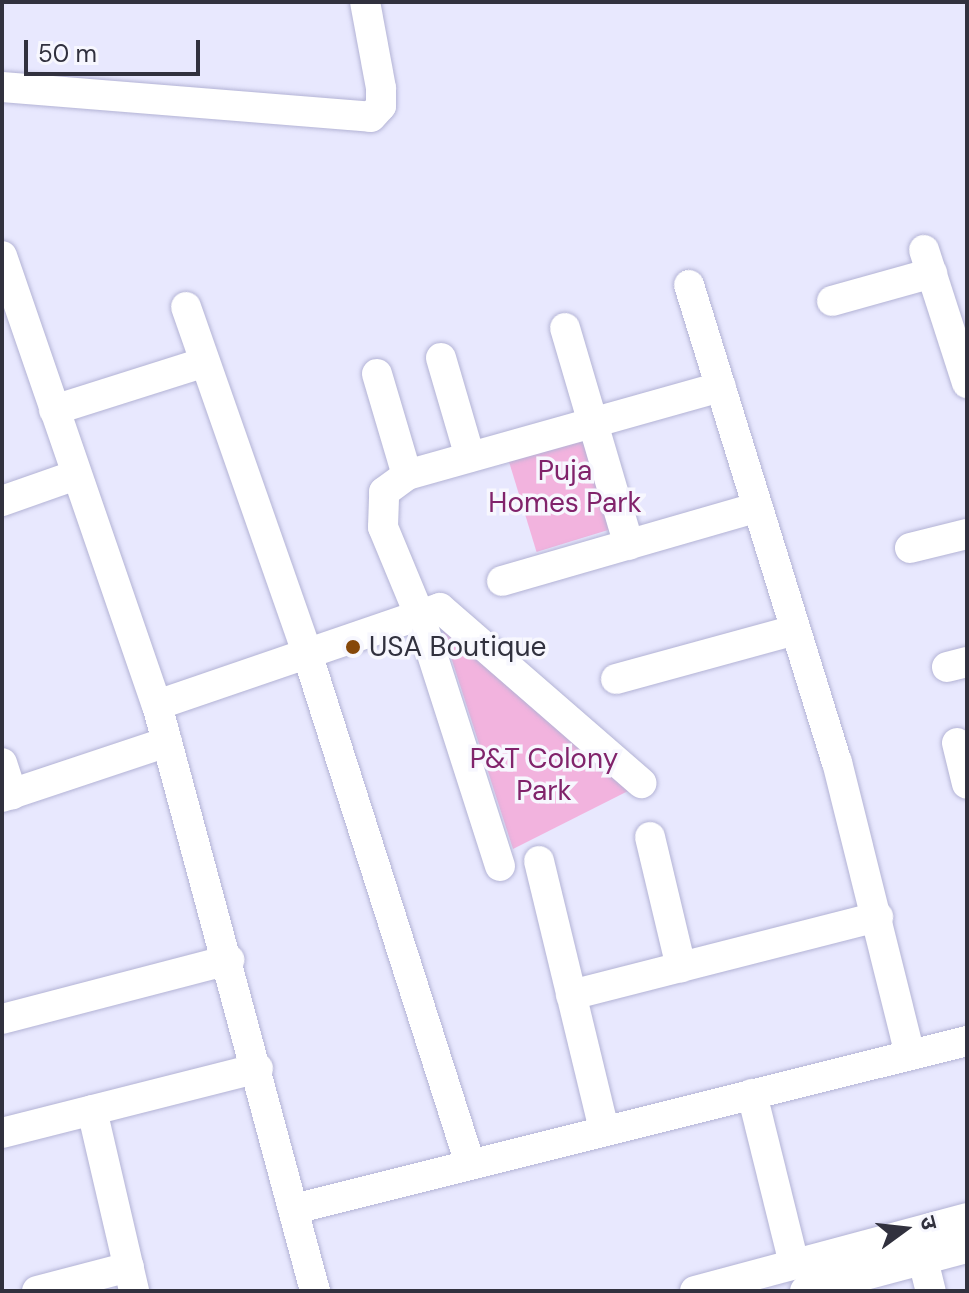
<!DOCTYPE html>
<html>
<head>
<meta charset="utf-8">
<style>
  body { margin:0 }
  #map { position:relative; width:969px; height:1293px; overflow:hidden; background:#e8e8fe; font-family:"DM Sans","Noto Sans Devanagari",sans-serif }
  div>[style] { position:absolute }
  .green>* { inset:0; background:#f2b3de; transform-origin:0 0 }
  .roads { filter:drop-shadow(0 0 2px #b3b3d5) drop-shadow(0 0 2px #b3b3d5) }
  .minor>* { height:30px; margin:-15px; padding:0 15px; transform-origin:15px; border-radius:15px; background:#fff }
  .dots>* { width:22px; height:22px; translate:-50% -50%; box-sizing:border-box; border:4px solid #f7f7fe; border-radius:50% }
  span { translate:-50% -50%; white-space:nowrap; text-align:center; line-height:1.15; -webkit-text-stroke:7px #f7f7fe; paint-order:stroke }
  .park-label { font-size:28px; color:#81236b }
  .poi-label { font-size:28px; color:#31313e }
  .left { translate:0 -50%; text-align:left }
  .frame { position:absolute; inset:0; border:4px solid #31313e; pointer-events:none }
  .north { position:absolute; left:865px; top:1189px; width:80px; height:80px; -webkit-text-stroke:6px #f7f7fe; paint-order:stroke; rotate:75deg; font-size:22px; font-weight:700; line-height:32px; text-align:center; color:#31313e }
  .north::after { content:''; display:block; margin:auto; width:28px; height:36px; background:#31313e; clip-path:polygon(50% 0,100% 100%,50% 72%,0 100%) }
  .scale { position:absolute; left:24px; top:40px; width:176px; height:36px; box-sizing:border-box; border:4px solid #31313e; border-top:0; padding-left:10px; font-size:24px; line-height:28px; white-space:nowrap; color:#31313e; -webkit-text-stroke:6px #f7f7fe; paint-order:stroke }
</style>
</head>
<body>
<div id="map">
  <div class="green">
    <i style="left:592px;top:422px;width:108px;height:91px;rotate:73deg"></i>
    <i style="clip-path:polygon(438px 617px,636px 787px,513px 849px)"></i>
  </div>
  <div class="roads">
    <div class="minor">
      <i style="left:2px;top:87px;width:370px;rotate:4.6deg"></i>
      <i style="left:371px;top:117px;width:15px;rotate:-48deg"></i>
      <i style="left:381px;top:106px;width:18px;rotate:-90deg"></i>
      <i style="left:381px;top:88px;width:87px;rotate:-100.5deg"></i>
      <i style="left:924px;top:250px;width:140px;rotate:72.1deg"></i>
      <i style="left:2px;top:256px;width:475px;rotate:71deg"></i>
      <i style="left:157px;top:705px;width:607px;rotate:74.91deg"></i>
      <i style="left:689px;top:285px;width:499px;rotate:72.8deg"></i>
      <i style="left:837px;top:762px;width:302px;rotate:76deg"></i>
      <i style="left:832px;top:301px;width:104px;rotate:-15.6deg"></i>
      <i style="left:186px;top:307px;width:363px;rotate:70.7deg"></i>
      <i style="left:306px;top:650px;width:540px;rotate:72.3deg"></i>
      <i style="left:565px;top:328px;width:226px;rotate:73.6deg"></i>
      <i style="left:441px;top:358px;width:103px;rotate:73.7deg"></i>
      <i style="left:377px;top:374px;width:105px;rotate:73.5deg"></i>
      <i style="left:54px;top:410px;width:158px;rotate:-17.6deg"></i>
      <i style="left:2px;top:501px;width:78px;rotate:-19.4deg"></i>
      <i style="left:910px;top:548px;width:59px;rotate:-13.8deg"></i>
      <i style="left:502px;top:581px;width:266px;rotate:-16.1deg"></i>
      <i style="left:947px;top:667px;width:21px;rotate:-14deg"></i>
      <i style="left:616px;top:679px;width:186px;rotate:-15.3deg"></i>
      <i style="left:157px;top:705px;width:299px;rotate:-18.9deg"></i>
      <i style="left:440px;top:608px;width:267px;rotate:41deg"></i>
      <i style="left:957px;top:743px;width:42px;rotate:76.3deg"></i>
      <i style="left:2px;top:763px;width:33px;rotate:72deg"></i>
      <i style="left:2px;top:797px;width:174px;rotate:-18.4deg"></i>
      <i style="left:650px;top:837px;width:134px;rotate:76.6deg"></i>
      <i style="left:539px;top:861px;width:276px;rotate:76.4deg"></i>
      <i style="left:500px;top:866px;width:265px;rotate:-107.8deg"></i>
      <i style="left:419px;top:614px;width:94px;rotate:-112.5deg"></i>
      <i style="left:383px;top:527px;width:35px;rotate:-88deg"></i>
      <i style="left:384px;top:492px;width:29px;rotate:-36deg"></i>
      <i style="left:407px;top:475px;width:326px;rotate:-15.7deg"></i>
      <i style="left:571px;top:995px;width:317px;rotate:-14.3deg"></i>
      <i style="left:2px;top:1019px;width:235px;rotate:-14.6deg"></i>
      <i style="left:752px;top:1094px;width:175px;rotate:76.1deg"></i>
      <i style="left:92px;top:1110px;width:186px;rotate:76.9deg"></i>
      <i style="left:2px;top:1133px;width:264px;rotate:-14.2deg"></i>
      <i style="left:294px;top:1209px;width:694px;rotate:-14.02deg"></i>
      <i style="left:923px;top:1260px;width:32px;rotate:76deg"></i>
      <i style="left:37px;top:1291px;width:95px;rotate:-14.6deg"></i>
      <i style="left:695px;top:1291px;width:282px;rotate:-15deg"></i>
      <i style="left:805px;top:1291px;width:168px;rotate:-14.9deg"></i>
    </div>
  </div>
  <div class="dots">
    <i style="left:353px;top:647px;background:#864809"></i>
  </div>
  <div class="park-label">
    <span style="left:565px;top:487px">Puja<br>Homes Park</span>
    <span style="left:544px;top:775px">P&amp;T Colony<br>Park</span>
  </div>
  <div class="poi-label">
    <span class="left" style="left:369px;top:647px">USA Boutique</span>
  </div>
  <div class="frame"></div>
  <div class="north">उ</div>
  <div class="scale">50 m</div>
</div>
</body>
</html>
